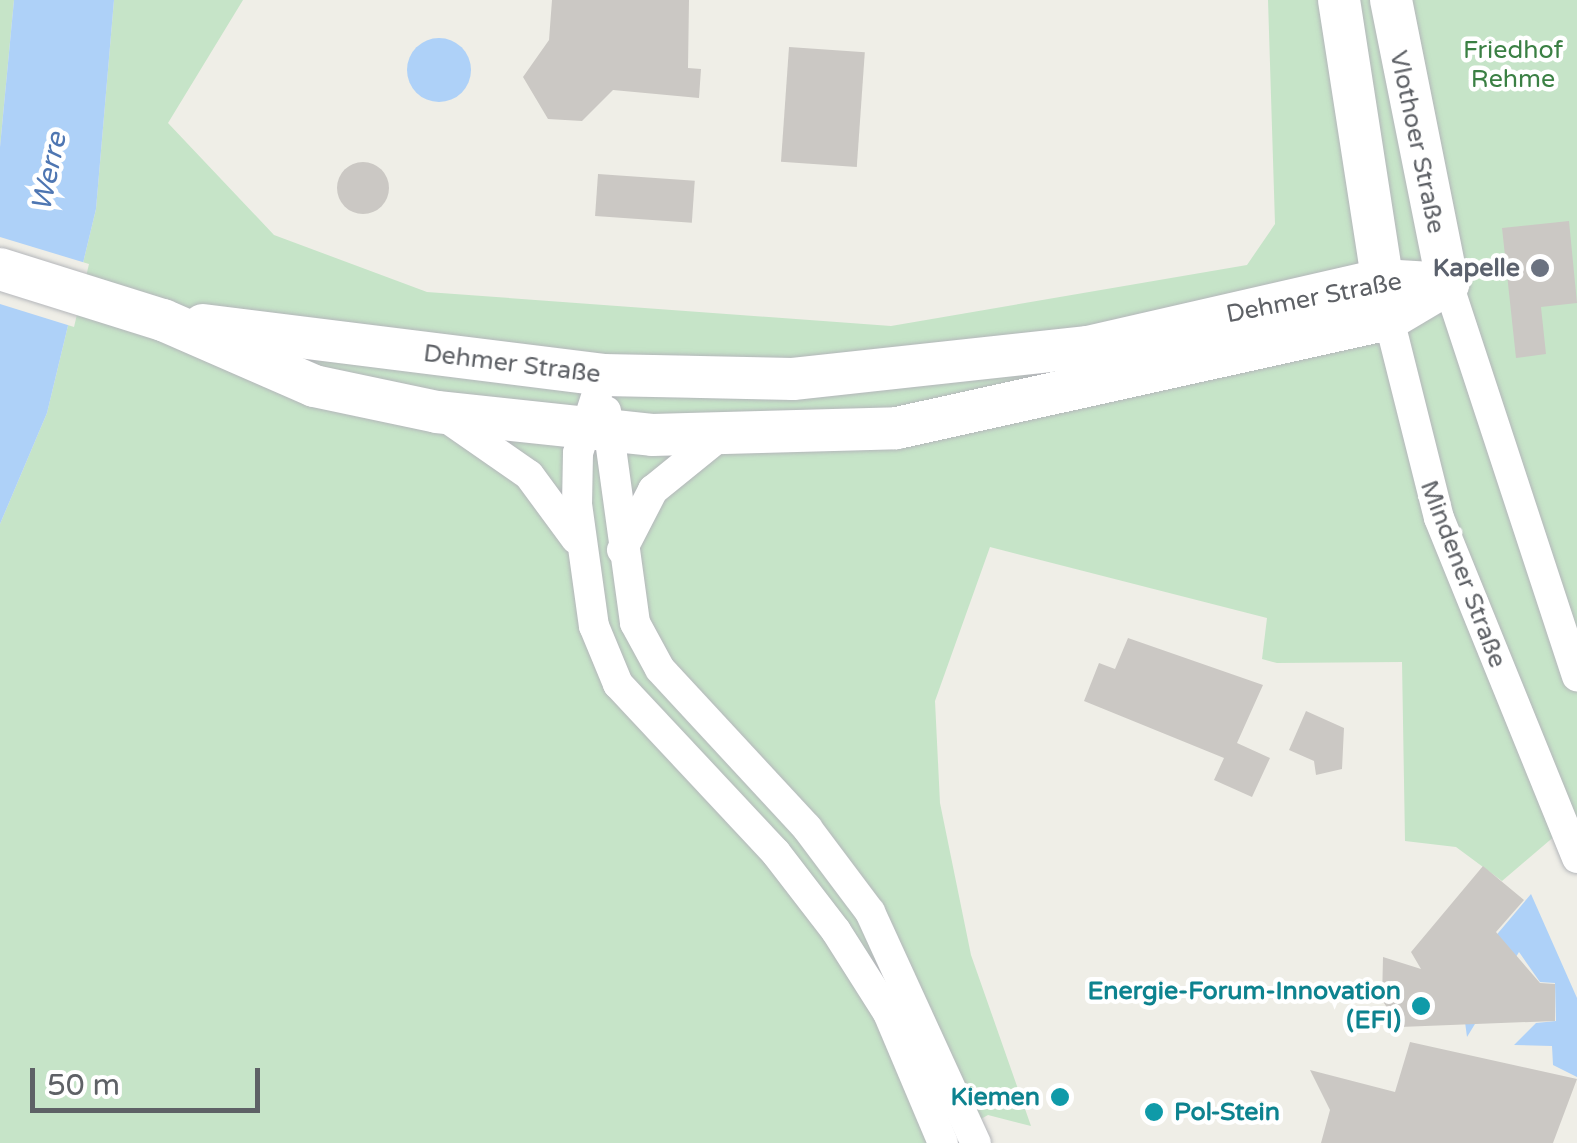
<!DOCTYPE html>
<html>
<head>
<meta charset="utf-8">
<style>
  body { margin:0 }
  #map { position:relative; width:1577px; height:1143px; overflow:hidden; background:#efeee7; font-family:"Varela Round",sans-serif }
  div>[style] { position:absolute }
  .green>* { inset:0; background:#c6e4c8 }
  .water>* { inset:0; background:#aed1f8 }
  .round { border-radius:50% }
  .pier>* { inset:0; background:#efeee7 }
  .building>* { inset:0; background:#cbc8c4; transform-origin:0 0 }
  .roads { filter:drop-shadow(0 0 2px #b4b6ba) drop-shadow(0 0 2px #b4b6ba) }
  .street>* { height:30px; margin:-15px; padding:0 15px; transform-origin:15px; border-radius:15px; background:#fff }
  .secondary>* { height:42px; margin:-21px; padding:0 21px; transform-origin:21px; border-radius:21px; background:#fff }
  .dots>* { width:28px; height:28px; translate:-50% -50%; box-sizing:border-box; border:5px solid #fff; border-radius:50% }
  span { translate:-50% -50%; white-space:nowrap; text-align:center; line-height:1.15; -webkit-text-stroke:9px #fff; paint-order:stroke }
  .park-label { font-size:25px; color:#3b8044 }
  .street-label { font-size:25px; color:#5e6166 }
  .worship-label { font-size:25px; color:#5b616d; font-weight:700 }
  .right { translate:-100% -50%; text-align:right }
  .culture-label { font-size:25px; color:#0d838f; font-weight:700 }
  .left { translate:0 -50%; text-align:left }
  .water-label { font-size:28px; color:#4e76b2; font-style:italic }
  .scale { position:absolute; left:30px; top:1068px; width:230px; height:45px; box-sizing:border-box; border:5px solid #5e6166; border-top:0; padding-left:12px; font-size:30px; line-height:35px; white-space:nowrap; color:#5e6166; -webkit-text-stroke:8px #fff; paint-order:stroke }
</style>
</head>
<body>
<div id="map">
  <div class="green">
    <i style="clip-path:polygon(0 0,14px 0,0 147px)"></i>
    <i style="clip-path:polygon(114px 0,243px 0,168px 123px,274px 235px,427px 292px,891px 326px,1247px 265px,1275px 224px,1268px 0,1577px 0,1577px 817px,1502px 881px,1456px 847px,1405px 841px,1402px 662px,1277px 663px,1262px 659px,1267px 618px,990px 547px,935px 701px,940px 803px,971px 955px,1031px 1126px,988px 1115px,938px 1143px,0 1143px,0 524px,47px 413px,96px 209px)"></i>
  </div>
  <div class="water">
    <i style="clip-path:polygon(14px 0,114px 0,96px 209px,47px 413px,0 524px,0 147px)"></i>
    <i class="round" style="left:407px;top:38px;width:64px;height:64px"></i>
    <i style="clip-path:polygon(1531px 894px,1577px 998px,1577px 1077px,1553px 1065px,1552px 1046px,1514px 1045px,1536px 1023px,1556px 1021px,1555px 983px,1540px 982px,1519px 952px,1467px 1037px,1455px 947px,1477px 958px)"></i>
  </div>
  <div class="pier">
    <i style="clip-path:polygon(0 237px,89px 264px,74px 327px,0 304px)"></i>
  </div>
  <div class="building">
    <i style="clip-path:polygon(552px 0,689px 0,688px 68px,701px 69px,699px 98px,613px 90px,582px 121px,548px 119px,523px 77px,549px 40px)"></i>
    <i style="left:789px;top:47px;width:76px;height:115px;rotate:4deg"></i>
    <i class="round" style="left:337px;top:162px;width:52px;height:52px"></i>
    <i style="left:598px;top:174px;width:97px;height:42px;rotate:4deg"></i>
    <i style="clip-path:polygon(1569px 221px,1577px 303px,1541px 307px,1546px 354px,1516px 358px,1502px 228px)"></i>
    <i style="clip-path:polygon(1128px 638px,1263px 685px,1237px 743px,1270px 758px,1252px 797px,1214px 780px,1224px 758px,1084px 701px,1099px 663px,1115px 669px)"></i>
    <i style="clip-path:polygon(1306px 711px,1344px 728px,1342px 769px,1316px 775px,1314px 761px,1289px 750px)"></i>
    <i style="clip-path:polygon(1483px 866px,1524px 900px,1496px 932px,1540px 983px,1555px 984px,1555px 1021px,1400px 1027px,1382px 1000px,1383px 957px,1421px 969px,1411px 952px)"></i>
    <i style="clip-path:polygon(1410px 1042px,1577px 1079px,1553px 1143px,1321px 1143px,1330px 1110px,1310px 1070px,1395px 1092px)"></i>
  </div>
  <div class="roads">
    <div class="street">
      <i style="left:1448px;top:284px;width:413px;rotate:71.8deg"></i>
      <i style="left:1389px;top:319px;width:205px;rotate:75.9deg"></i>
      <i style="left:1439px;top:518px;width:367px;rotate:67.9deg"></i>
      <i style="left:603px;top:375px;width:82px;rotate:107.8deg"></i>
      <i style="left:578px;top:453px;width:51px;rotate:91.1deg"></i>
      <i style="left:577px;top:504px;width:123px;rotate:82.1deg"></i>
      <i style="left:594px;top:626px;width:63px;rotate:67.5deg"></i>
      <i style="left:618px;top:684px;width:231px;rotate:46.9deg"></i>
      <i style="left:776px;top:853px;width:98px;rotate:52.4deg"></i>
      <i style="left:836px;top:931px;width:97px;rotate:57.6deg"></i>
      <i style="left:888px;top:1013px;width:141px;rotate:67.1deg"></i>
      <i style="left:606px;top:411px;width:214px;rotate:82.2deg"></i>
      <i style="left:635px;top:623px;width:52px;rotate:61.5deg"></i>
      <i style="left:660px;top:669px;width:217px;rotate:47.2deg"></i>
      <i style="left:807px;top:828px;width:105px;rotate:53.1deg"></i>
      <i style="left:870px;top:912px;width:254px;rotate:65.4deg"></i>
      <i style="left:444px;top:416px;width:103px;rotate:34.8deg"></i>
      <i style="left:529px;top:475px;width:79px;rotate:53.7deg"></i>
      <i style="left:622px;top:550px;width:68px;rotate:-62.7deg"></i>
      <i style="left:653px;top:490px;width:87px;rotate:-39deg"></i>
    </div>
    <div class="secondary">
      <i style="left:1339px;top:0;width:313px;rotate:81.2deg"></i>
      <i style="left:1391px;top:0;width:290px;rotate:78.7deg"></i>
      <i style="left:0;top:269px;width:171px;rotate:17.4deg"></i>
      <i style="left:163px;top:320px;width:165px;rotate:23.6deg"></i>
      <i style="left:314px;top:386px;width:126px;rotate:11.9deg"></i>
      <i style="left:437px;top:412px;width:216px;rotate:6.1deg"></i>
      <i style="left:652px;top:435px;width:245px;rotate:-1.6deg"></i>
      <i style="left:897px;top:428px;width:504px;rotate:-12.49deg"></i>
      <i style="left:1389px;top:319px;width:69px;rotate:-30.7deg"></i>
      <i style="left:203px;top:325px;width:403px;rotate:7.1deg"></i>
      <i style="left:603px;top:375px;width:190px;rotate:1.2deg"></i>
      <i style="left:793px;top:379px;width:297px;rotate:-6.2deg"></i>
      <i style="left:1088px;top:347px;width:301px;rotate:-12.9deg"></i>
      <i style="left:1381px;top:280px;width:67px;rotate:3.4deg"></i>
    </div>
  </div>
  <div class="dots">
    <i style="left:1540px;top:268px;background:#6b7280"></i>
    <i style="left:1421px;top:1006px;background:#0f9aa8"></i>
    <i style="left:1060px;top:1097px;background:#0f9aa8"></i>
    <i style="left:1154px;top:1112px;background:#0f9aa8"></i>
  </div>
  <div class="park-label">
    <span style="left:1513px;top:65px">Friedhof<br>Rehme</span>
  </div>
  <div class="street-label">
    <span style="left:1417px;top:142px;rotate:78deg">Vlothoer Straße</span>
    <span style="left:1314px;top:298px;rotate:-11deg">Dehmer Straße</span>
    <span style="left:512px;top:364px;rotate:7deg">Dehmer Straße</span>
    <span style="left:1463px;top:574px;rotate:69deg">Mindener Straße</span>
  </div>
  <div class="worship-label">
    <span class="right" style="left:1520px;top:268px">Kapelle</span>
  </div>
  <div class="culture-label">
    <span class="right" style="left:1401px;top:1006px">Energie-Forum-Innovation<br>(EFI)</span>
    <span class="right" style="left:1040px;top:1097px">Kiemen</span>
    <span class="left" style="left:1174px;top:1112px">Pol-Stein</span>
  </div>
  <div class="water-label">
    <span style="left:49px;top:172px;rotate:-78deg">Werre</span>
  </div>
  <div class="scale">50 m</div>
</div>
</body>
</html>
